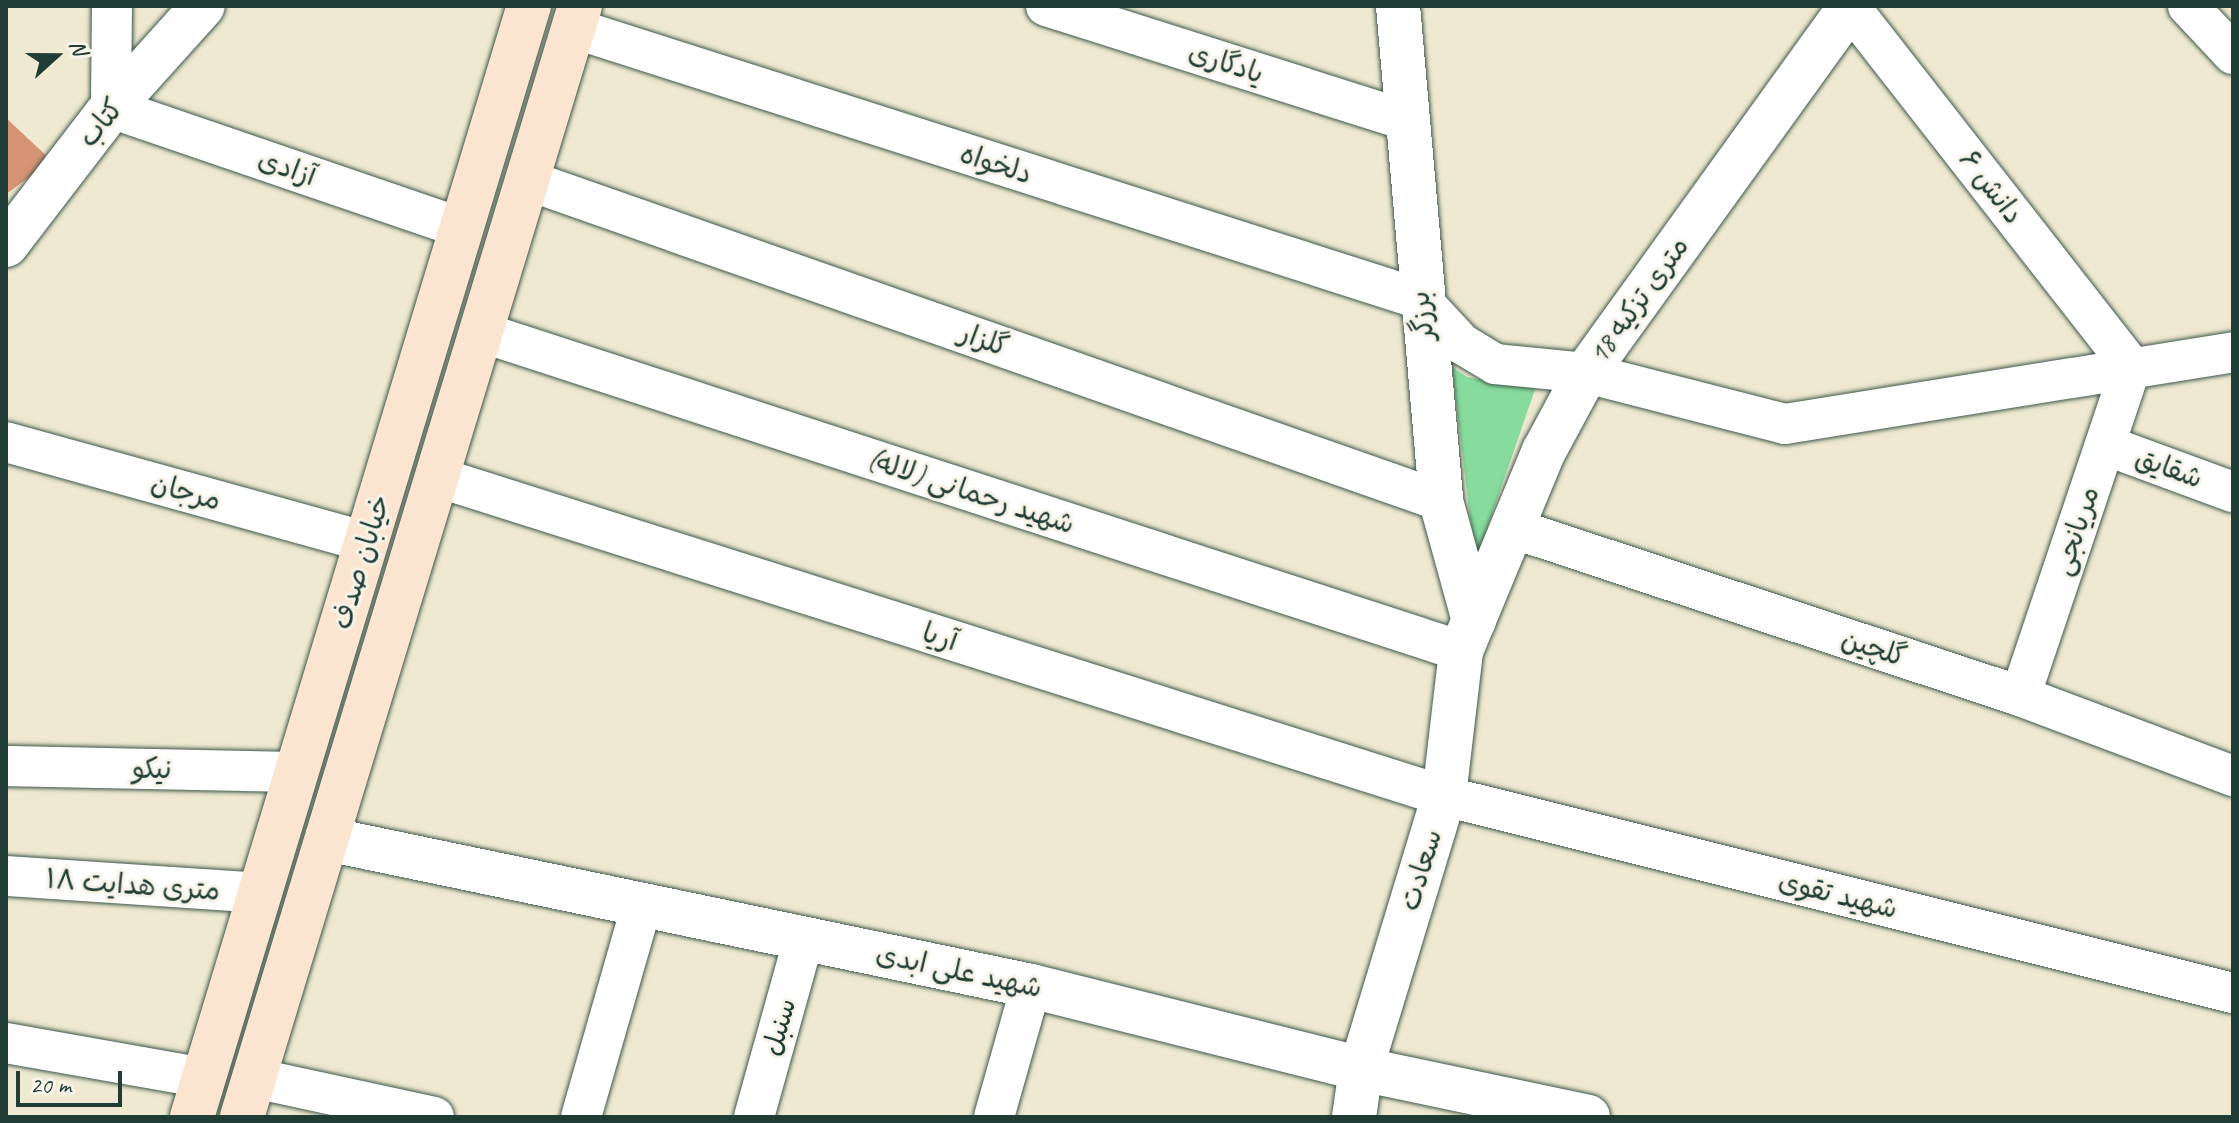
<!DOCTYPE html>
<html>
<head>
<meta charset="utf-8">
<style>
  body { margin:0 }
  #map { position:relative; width:2239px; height:1123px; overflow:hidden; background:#eee9d0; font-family:Caveat,"Playpen Sans Arabic",sans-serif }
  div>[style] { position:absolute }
  .green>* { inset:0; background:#87db9d }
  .building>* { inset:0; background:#d69374 }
  .roads { filter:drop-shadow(0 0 2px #3e574b) drop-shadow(0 0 2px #3e574b) }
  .minor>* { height:40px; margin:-20px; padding:0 20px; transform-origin:20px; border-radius:20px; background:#fff }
  .tertiary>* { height:44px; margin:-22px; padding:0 22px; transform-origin:22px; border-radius:22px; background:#fff }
  .secondary>* { height:44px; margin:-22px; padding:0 22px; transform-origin:22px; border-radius:22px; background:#fce5d0 }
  span { translate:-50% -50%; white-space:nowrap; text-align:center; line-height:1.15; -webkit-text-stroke:6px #f7f3e8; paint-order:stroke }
  .street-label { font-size:28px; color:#1f3d34 }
  .frame { position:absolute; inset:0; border:8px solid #1f3d34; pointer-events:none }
  .north { position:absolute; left:16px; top:16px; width:80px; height:80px; -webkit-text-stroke:6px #f7f3e8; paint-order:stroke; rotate:69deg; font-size:22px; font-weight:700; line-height:32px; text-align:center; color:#1f3d34 }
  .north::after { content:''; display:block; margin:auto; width:28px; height:36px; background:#1f3d34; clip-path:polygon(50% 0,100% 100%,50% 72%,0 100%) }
  .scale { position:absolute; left:16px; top:1071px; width:106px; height:36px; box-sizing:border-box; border:4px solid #1f3d34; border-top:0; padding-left:10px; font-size:24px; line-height:28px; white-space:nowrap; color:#1f3d34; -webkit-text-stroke:6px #f7f3e8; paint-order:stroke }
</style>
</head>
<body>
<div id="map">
  <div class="green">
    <i style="clip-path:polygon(1452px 367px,1467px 377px,1494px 382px,1539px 378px,1486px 531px,1477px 576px)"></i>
  </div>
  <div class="building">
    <i style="clip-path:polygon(6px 118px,52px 161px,6px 194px)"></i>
  </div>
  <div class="roads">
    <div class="minor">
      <i style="left:112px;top:6px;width:102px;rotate:90.6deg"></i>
      <i style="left:111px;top:108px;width:371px;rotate:18.9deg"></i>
      <i style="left:1046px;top:6px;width:377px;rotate:17.6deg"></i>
      <i style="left:2188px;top:6px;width:66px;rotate:46.8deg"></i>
      <i style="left:1850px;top:7px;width:457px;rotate:52deg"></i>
      <i style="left:2131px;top:367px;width:347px;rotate:108.6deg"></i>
      <i style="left:573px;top:28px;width:889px;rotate:17.74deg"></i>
      <i style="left:1420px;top:299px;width:62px;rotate:47deg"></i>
      <i style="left:1462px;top:344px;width:39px;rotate:31deg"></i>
      <i style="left:1495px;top:364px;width:91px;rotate:5.6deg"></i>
      <i style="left:1586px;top:373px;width:205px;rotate:14.4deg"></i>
      <i style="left:1785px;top:424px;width:454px;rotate:-9.1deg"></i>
      <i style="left:527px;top:180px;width:969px;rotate:19.35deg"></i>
      <i style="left:481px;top:332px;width:1031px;rotate:18.03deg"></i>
      <i style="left:6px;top:442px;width:375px;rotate:15.5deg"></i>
      <i style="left:2105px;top:445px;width:136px;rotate:20.2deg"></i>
      <i style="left:437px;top:477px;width:1056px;rotate:17.58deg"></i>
      <i style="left:1444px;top:796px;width:813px;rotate:14.02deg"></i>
      <i style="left:1512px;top:528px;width:535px;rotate:18.3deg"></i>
      <i style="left:2020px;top:696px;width:228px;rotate:20.6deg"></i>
      <i style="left:6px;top:766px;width:292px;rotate:1.2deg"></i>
      <i style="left:6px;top:876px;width:256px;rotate:3.8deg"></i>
      <i style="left:6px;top:1043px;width:201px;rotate:10deg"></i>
      <i style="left:254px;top:1078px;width:184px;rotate:12.2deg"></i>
      <i style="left:581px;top:1117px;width:222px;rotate:-74deg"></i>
      <i style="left:754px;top:1117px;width:186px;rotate:-74.4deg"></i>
      <i style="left:994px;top:1117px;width:136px;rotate:-74.2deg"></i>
    </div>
    <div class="tertiary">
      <i style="left:1398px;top:6px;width:497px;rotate:85deg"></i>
      <i style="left:1441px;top:501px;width:124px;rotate:74.6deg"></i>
      <i style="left:6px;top:245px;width:173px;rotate:-52.5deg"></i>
      <i style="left:111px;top:108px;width:137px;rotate:-48deg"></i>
      <i style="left:327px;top:839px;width:719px;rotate:11.79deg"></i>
      <i style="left:1031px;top:986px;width:340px;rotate:14.1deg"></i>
      <i style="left:1361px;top:1069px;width:232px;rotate:11.9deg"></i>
      <i style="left:1354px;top:1117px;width:49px;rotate:-81.7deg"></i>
      <i style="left:1361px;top:1069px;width:285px;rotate:-73.1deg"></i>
      <i style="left:1444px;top:796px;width:146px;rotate:-83.3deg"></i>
      <i style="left:1461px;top:651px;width:217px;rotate:-67.5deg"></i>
      <i style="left:1544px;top:451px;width:89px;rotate:-61.7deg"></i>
      <i style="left:1586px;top:373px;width:453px;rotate:-54.2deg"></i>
    </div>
    <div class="secondary">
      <i style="left:192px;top:1117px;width:1161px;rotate:-73.13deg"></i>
      <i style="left:242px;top:1117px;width:1161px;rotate:-73.08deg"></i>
    </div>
  </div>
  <div class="street-label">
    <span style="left:1226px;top:63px;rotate:18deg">یادگاری</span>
    <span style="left:101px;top:123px;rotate:-51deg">کتاب</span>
    <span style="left:996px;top:164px;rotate:18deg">دلخواه</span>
    <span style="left:287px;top:168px;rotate:19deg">آزادی</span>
    <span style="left:1991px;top:187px;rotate:52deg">دانش ۶</span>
    <span style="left:1639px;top:300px;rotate:-54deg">18 متری تزکیه</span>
    <span style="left:1422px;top:316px;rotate:-96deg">برزگر</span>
    <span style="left:984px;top:340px;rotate:19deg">گلزار</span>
    <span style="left:2169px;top:468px;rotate:20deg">شقایق</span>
    <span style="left:186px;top:492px;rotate:16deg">مرجان</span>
    <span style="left:971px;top:492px;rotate:18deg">شهید رحمانی (لاله)</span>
    <span style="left:2076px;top:531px;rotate:-71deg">مریانجی</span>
    <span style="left:361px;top:562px;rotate:-73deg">خیابان صدف</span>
    <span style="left:940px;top:637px;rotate:18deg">آریا</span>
    <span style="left:1874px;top:648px;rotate:18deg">گلچین</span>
    <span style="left:152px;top:769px;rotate:1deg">نیکو</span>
    <span style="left:1421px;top:870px;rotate:-73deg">سعادت</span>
    <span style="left:133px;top:885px;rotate:4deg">۱۸ متری هدایت</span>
    <span style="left:1838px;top:895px;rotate:14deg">شهید تقوی</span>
    <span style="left:959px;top:971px;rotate:12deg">شهید علی ابدی</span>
    <span style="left:779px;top:1027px;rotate:-74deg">سنبل</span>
  </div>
  <div class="frame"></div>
  <div class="north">N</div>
  <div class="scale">20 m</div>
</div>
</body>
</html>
